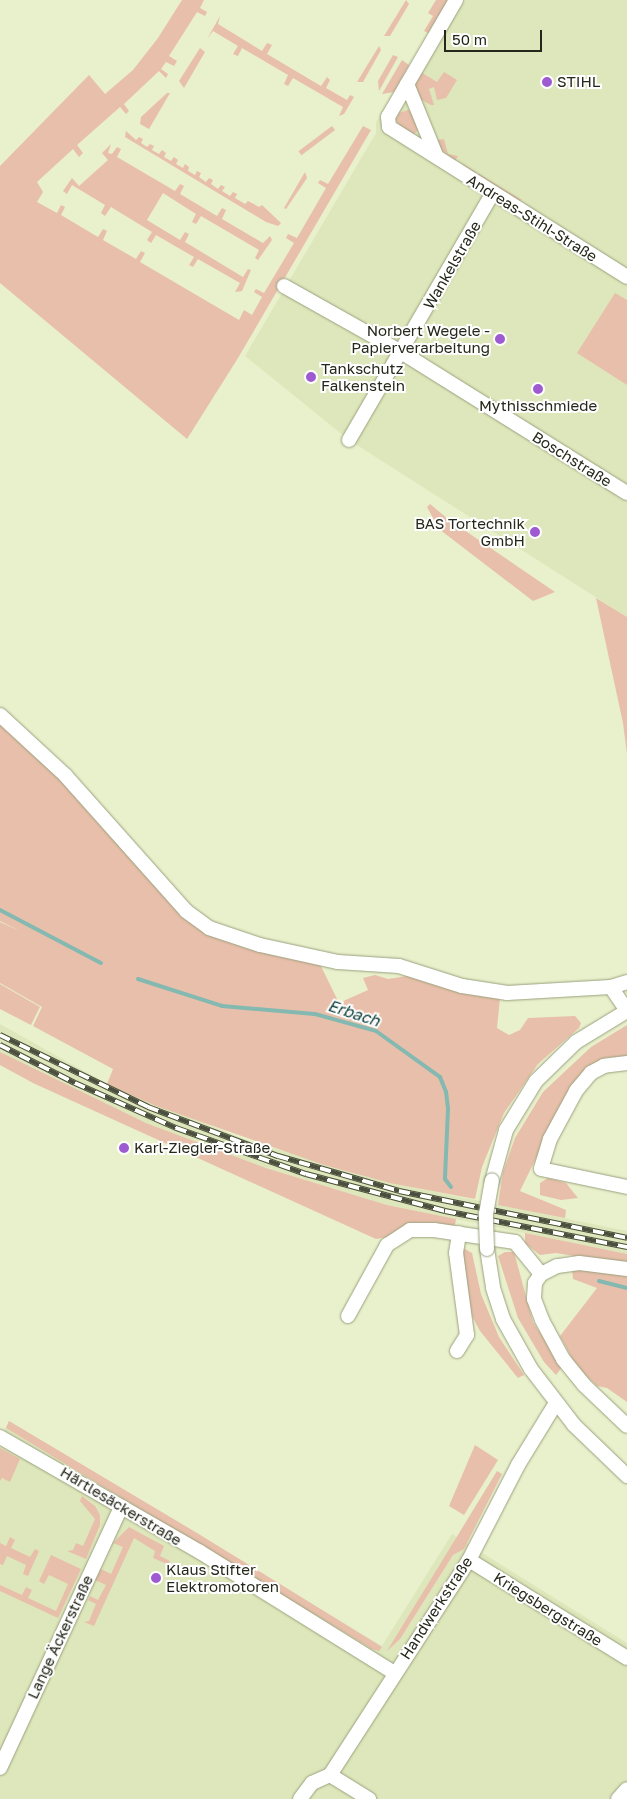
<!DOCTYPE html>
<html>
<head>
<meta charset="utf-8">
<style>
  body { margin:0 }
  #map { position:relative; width:627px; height:1799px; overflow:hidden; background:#e9f0cc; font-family:"Golos Text",sans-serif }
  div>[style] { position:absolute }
  .built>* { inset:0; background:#dee7bb }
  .green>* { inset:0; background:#e8bfaa; transform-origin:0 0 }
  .stream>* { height:4px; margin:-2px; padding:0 2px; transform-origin:2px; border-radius:2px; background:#83b9b0 }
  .roads { filter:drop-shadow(0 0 1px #9aa17f) drop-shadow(0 0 1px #9aa17f) }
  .minor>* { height:14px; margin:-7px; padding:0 7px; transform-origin:7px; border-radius:7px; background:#fff }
  .rail>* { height:5.5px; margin-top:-2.75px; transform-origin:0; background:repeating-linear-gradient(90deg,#fff 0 11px,#4b4f3d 0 22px); box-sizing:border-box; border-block:1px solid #4b4f3d }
  .bridges { filter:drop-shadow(0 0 1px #9aa17f) drop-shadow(0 0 1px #9aa17f) }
  .minor-bridge>* { height:14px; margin:-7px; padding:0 7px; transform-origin:7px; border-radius:7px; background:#fff }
  .dots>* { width:14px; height:14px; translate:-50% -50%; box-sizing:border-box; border:2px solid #fff; border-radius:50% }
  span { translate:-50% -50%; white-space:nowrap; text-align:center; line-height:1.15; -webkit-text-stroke:4px #fff; paint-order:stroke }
  .poi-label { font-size:15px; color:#242719 }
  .left { translate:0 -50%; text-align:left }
  .right { translate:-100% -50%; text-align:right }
  .street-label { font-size:15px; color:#242719 }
  .water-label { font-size:16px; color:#0d3f39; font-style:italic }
  .scale { position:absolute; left:444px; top:30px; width:98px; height:22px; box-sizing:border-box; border:2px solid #242719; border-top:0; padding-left:6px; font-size:15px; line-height:18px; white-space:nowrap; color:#242719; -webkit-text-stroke:4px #fff; paint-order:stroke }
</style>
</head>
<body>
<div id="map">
  <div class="built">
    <i style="clip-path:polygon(465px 0,627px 0,627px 617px,349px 440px,245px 356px,376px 133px,376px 122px,394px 92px,416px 80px)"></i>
    <i style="clip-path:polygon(0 1024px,107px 1084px,254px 1143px,421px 1189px,627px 1231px,627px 1254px,387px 1205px,266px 1168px,146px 1123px,36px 1072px,0 1052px)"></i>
    <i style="clip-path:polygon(9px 1421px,382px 1646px,452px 1534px,627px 1643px,627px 1799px,0 1799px,0 1440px)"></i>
  </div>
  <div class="green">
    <i style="clip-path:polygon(182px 0,204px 0,200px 8px,207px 12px,205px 16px,197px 12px,169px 56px,177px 61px,174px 66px,166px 62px,161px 69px,168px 74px,166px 78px,159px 71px,124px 104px,129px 111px,126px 114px,120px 107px,77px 145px,83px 153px,79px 157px,73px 149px,37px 182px,43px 192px,37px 202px,57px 213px,61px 205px,65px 207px,61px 215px,98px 237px,103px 229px,107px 231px,103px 240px,136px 259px,141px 251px,145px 253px,140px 262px,239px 320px,244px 310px,252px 315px,262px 297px,254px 292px,256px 289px,264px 293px,294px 243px,286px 238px,288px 234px,297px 238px,326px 188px,318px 183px,320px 180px,328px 184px,363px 126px,371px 130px,238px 358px,187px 439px,0 283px,0 166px,89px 75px,105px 94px,133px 70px,158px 38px)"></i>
    <i style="clip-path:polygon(406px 0,409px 4px,390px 36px,384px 36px)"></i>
    <i style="clip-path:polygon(436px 0,448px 0,428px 33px,424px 31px,433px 16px,428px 13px)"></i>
    <i style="clip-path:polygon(220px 16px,218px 24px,262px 51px,267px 43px,272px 45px,267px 54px,321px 86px,327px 77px,330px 80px,326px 88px,347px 100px,350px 95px,354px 97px,344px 114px,339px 116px,343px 107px,293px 78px,288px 86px,284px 84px,288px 75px,242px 48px,238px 56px,233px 54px,238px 46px,213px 31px,207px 39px)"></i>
    <i style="clip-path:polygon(379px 46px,381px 50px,363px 82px,357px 82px)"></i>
    <i style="clip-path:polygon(200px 48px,205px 52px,184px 88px,179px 81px)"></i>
    <i style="clip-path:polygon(393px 55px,398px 57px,379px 91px,378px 81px)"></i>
    <i style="clip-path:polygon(402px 60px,409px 65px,394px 92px,382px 94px)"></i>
    <i style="clip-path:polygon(421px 72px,437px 82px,444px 72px,457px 80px,446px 98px,437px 100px,434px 87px,429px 89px,434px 105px,431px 105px,420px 99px,414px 87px)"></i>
    <i style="clip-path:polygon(167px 93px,170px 93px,149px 129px,140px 124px,141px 117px)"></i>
    <i style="clip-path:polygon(408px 110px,413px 112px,419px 129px,414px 134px,401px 128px,396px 120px,399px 113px)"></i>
    <i style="left:332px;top:126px;width:5px;height:42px;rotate:53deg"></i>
    <i style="clip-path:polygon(126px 131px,136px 140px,139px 137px,143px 139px,141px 143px,147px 147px,150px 144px,154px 146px,152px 150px,159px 154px,162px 150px,166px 153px,164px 157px,171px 161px,174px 157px,178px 160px,176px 164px,183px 168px,185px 164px,189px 167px,188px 171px,195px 175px,197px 171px,201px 173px,199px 177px,206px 182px,209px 178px,213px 180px,211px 184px,218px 189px,221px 185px,225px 187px,222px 191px,230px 196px,233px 192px,237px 194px,235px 198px,245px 204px,248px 201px,259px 207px,262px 205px,281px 223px,278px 226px,266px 222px,125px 137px)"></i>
    <i style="clip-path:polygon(444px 139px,448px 154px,458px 156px,455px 161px,438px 146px,437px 140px)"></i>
    <i style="clip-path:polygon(111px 144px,108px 153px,112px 154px,117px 147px,121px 149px,117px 157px,175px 191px,180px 184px,184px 186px,180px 194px,217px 216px,222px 208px,226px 210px,222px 219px,263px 243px,270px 236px,272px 240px,258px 260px,255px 258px,259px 250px,201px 216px,196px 224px,192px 222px,196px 214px,163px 193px,147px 220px,180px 240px,185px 232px,189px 234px,185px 242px,243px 277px,248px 269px,251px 270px,242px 291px,235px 292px,240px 283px,198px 259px,193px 267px,189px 265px,194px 257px,156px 235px,151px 243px,147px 240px,152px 232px,111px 207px,105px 216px,101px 213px,105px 205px,72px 185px,67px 194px,63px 191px,72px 178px,79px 186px,108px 160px,102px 153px)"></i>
    <i style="clip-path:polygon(463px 164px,522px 200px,517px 201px,462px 166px)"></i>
    <i style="clip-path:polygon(305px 172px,307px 178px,286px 209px,284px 208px)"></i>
    <i style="clip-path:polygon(615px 293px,627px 300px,627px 385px,577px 353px)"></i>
    <i style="clip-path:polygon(430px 504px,448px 519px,555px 592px,533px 601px,439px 529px,427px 507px)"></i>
    <i style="clip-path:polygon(596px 598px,627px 617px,627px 754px,623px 723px)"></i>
    <i style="clip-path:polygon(0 715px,209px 928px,317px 958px,339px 1003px,368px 990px,363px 978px,375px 975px,388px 979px,413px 975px,500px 998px,497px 1028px,509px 1035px,520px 1030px,528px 1018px,575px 1016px,581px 1023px,579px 1028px,538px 1064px,504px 1113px,482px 1167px,475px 1199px,390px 1183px,324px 1165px,156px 1106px,107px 1084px,113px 1069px,33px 1026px,42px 1007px,0 983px,0 922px,20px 931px,0 921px)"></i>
    <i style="clip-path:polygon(0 984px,40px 1007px,31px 1025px,0 1009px)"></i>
    <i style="clip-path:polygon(627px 1025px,627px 1059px,607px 1062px,560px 1109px,520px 1191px,566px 1210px,565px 1218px,498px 1205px,503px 1172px,515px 1138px,543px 1092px,591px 1047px)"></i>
    <i style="clip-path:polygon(0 1052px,146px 1123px,266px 1168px,387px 1205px,456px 1219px,455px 1225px,376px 1239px,33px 1083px,0 1065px)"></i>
    <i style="clip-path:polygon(548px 1178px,566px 1183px,578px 1198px,561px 1200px,540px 1195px,540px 1183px)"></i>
    <i style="clip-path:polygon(525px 1233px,627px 1254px,627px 1265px,556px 1253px,540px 1255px,525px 1243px)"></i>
    <i style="clip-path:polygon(463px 1248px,472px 1253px,481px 1294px,499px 1337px,524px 1375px,518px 1378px,480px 1331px,472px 1316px,462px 1270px)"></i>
    <i style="clip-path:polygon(505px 1252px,514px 1252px,533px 1322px,562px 1367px,556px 1375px,544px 1362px,518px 1318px,498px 1256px)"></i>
    <i style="clip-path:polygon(572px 1269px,627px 1272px,627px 1402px,607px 1388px,597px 1386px,576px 1366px,560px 1336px,597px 1288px,573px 1279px)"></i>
    <i style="clip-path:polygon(9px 1421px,197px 1533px,382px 1647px,379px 1651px,372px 1649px,6px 1428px)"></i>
    <i style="clip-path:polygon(475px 1445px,498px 1460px,464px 1515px,449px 1506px)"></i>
    <i style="clip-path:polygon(0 1448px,20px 1459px,10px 1482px,2px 1478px,0 1481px)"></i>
    <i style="clip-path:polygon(497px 1471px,502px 1474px,464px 1549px,453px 1555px,400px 1639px,387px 1651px)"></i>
    <i style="clip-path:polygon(82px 1496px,95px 1506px,100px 1515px,100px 1525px,86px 1559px,67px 1551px,73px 1550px,76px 1543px,83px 1546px,95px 1519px,80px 1501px)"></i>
    <i style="clip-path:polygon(129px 1527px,164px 1546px,160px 1556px,170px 1561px,169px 1565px,153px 1558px,155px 1551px,134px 1538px,94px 1626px,84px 1622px,89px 1621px,96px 1604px,88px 1600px,90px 1596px,98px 1600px,106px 1585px,95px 1580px,101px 1569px,111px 1574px,123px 1547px,113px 1543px)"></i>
    <i style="clip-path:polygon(10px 1537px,15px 1540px,11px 1548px,30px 1557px,35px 1549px,39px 1551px,28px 1576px,23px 1574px,26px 1565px,7px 1556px,3px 1565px,0 1564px,0 1543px,6px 1546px)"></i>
    <i style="clip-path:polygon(51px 1555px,81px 1569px,58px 1618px,0 1591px,0 1585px,22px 1595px,26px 1587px,32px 1590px,28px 1598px,56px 1611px,68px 1584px,49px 1575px,44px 1584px,39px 1581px)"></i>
  </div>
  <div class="stream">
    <i style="left:0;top:910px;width:114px;rotate:27.7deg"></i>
    <i style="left:138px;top:979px;width:88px;rotate:17.8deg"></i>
    <i style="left:222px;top:1006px;width:93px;rotate:4.9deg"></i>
    <i style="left:315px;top:1014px;width:63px;rotate:15.6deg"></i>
    <i style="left:376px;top:1031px;width:79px;rotate:35.7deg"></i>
    <i style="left:440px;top:1077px;width:16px;rotate:68deg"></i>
    <i style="left:446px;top:1092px;width:17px;rotate:83deg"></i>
    <i style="left:448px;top:1109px;width:70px;rotate:92.5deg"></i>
    <i style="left:445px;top:1179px;width:10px;rotate:53deg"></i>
    <i style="left:599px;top:1281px;width:29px;rotate:14deg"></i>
  </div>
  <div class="roads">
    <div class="minor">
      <i style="left:456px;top:0;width:135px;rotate:120.2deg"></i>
      <i style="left:388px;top:117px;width:10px;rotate:84deg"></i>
      <i style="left:389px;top:127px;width:281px;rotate:32.2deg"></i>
      <i style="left:407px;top:84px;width:77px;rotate:67.8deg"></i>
      <i style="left:284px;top:286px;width:134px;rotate:29.4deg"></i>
      <i style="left:401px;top:352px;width:266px;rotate:32deg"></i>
      <i style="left:349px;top:440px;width:286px;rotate:-59.8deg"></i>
      <i style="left:0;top:715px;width:88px;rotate:42.7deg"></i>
      <i style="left:65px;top:775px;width:182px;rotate:48.3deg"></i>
      <i style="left:186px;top:911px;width:29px;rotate:36deg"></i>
      <i style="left:209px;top:928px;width:54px;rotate:18.4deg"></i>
      <i style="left:260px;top:945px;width:80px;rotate:12.3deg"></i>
      <i style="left:338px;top:962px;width:61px;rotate:3.8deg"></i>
      <i style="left:399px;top:966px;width:66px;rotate:17.6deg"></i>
      <i style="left:462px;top:986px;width:46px;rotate:8.8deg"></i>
      <i style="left:507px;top:993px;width:104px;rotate:-3.3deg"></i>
      <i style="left:611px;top:987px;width:17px;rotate:-17deg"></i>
      <i style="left:611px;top:987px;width:29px;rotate:56deg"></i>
      <i style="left:627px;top:1063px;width:23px;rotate:173deg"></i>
      <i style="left:604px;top:1066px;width:15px;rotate:152deg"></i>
      <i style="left:591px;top:1073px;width:23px;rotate:130deg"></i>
      <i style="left:576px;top:1091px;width:55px;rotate:118.4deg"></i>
      <i style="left:550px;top:1139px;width:31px;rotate:107deg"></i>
      <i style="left:541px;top:1169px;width:88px;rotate:11.8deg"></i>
      <i style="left:492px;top:1181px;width:53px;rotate:-74.6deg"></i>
      <i style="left:506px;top:1130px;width:57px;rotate:-58.5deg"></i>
      <i style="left:536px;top:1081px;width:56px;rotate:-44.3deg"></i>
      <i style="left:576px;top:1042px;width:60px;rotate:-31.3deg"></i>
      <i style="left:487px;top:1249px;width:39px;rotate:81deg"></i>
      <i style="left:493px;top:1288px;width:33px;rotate:72deg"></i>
      <i style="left:503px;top:1319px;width:57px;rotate:60.8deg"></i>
      <i style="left:531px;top:1369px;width:71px;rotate:52.5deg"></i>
      <i style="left:574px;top:1425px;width:74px;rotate:43.9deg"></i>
      <i style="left:627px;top:1269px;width:48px;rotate:-172.9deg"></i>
      <i style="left:579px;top:1263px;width:22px;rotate:172deg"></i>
      <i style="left:557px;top:1266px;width:18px;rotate:153deg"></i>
      <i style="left:541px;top:1274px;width:11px;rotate:124deg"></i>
      <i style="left:535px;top:1283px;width:16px;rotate:94deg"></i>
      <i style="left:534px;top:1299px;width:22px;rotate:69deg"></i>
      <i style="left:542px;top:1320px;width:44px;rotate:61.7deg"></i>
      <i style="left:563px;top:1359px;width:33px;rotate:51deg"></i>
      <i style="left:584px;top:1385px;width:59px;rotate:43.6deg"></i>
      <i style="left:348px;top:1316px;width:81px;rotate:-61.2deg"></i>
      <i style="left:387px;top:1245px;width:27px;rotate:-33deg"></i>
      <i style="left:410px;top:1230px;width:24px"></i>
      <i style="left:434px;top:1230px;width:82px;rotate:8.4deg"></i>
      <i style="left:515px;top:1242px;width:41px;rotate:50.9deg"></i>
      <i style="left:457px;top:1351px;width:19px;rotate:-58deg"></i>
      <i style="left:467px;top:1335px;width:83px;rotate:-97.6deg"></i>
      <i style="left:456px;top:1253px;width:20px;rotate:-81deg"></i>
      <i style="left:0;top:1437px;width:231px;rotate:29.9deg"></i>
      <i style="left:200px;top:1552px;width:227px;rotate:31.9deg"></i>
      <i style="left:469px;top:1560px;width:186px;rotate:31.8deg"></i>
      <i style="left:0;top:1768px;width:288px;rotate:-65.1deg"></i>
      <i style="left:330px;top:1775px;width:46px;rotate:31.6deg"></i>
      <i style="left:300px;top:1799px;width:20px;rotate:-53deg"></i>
      <i style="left:312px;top:1783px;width:20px;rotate:-24deg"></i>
      <i style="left:330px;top:1775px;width:256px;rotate:-57.1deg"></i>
      <i style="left:469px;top:1560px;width:107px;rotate:-62.7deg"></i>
      <i style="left:518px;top:1465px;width:73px;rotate:-58.5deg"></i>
      <i style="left:618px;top:1799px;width:13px;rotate:-48deg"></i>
    </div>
  </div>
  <div class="rail">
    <i style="left:0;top:1035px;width:165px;rotate:25.9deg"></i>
    <i style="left:148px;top:1107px;width:139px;rotate:20.7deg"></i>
    <i style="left:278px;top:1156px;width:126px;rotate:16.1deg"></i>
    <i style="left:399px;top:1191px;width:233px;rotate:11.6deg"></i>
    <i style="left:0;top:1045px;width:84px;rotate:26.9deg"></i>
    <i style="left:75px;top:1083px;width:111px;rotate:24deg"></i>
    <i style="left:176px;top:1128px;width:138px;rotate:19.5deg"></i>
    <i style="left:306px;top:1174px;width:144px;rotate:14.9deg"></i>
    <i style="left:445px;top:1211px;width:186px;rotate:11.2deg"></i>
  </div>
  <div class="bridges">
    <div class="minor-bridge">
      <i style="left:487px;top:1249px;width:35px;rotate:-92deg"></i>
      <i style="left:486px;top:1214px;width:34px;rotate:-80deg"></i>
    </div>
  </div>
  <div class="dots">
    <i style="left:547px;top:82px;background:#9e5bd1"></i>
    <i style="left:500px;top:339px;background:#9e5bd1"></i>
    <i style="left:311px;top:377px;background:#9e5bd1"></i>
    <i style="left:538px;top:389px;background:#9e5bd1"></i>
    <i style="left:535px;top:532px;background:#9e5bd1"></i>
    <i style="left:124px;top:1148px;background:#9e5bd1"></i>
    <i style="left:156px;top:1578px;background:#9e5bd1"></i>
  </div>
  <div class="poi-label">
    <span class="left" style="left:557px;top:82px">STIHL</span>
    <span class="right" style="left:490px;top:339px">Norbert Wegele -<br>Papierverarbeitung</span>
    <span class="left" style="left:321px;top:377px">Tankschutz<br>Falkenstein</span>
    <span style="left:538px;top:406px">Mythisschmiede</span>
    <span class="right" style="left:525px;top:532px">BAS Tortechnik<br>GmbH</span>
    <span class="left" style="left:134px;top:1148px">Karl-Ziegler-Straße</span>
    <span class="left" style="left:166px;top:1578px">Klaus Stifter<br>Elektromotoren</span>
  </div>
  <div class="street-label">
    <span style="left:532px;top:218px;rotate:32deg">Andreas-Stihl-Straße</span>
    <span style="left:452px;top:265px;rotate:-60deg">Wankelstraße</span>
    <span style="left:572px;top:459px;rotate:32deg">Boschstraße</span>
    <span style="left:121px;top:1506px;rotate:31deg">Härtlesäckerstraße</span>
    <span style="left:436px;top:1608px;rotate:-57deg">Handwerkstraße</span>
    <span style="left:548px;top:1609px;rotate:32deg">Kriegsbergstraße</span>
    <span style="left:60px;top:1637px;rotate:-65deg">Lange Äckerstraße</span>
  </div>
  <div class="water-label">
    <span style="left:354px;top:1013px;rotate:18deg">Erbach</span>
  </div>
  <div class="scale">50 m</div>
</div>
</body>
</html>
